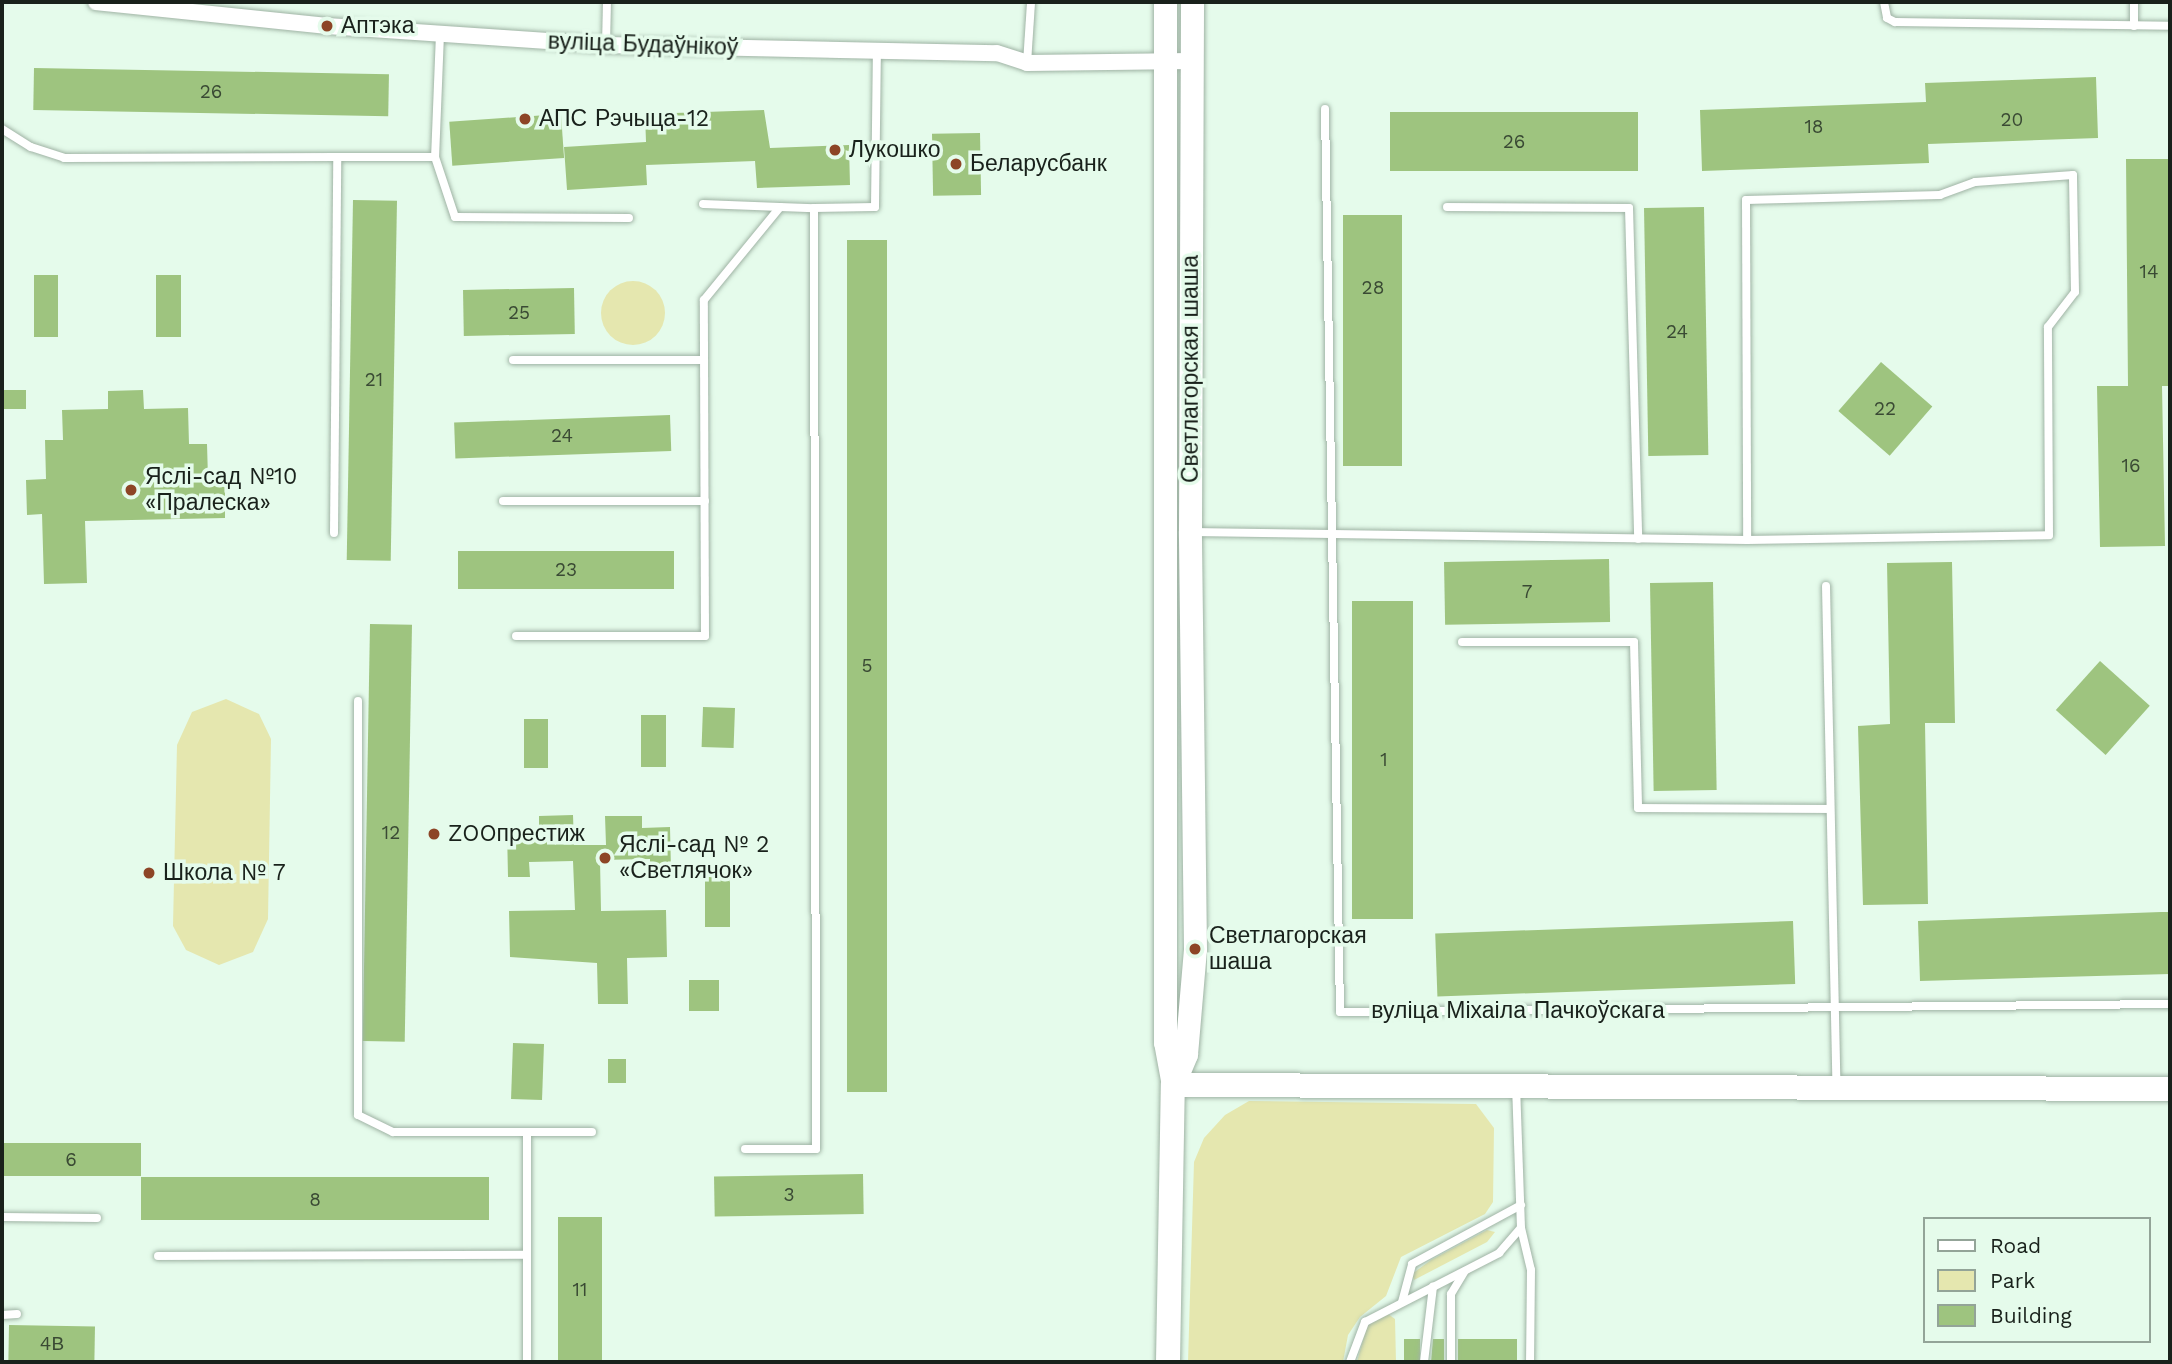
<!DOCTYPE html>
<html>
<head>
<meta charset="utf-8">
<style>
  body { margin:0 }
  #map { position:relative; width:2172px; height:1364px; overflow:hidden; background:#e5fbeb; font-family:"Work Sans",sans-serif }
  div>[style] { position:absolute }
  .green>* { inset:0; background:#e5e7af }
  .round { border-radius:50% }
  .building>* { inset:0; background:#9ec47f; transform-origin:0 0 }
  .roads { filter:drop-shadow(0 0 2px #9fb3a4) drop-shadow(0 0 2px #9fb3a4) }
  .lane>* { height:8px; margin:-4px; padding:0 4px; transform-origin:4px; border-radius:4px; background:#fff }
  .street>* { height:16px; margin:-8px; padding:0 8px; transform-origin:8px; border-radius:8px; background:#fff }
  .secondary>* { height:23px; margin:-11.5px; padding:0 11.5px; transform-origin:11.5px; border-radius:11.5px; background:#fff }
  .primary>* { height:24px; margin:-12px; padding:0 12px; transform-origin:12px; border-radius:12px; background:#fff }
  .dots>* { width:19px; height:19px; translate:-50% -50%; box-sizing:border-box; border:4px solid #e5fbeb; border-radius:50% }
  span { translate:-50% -50%; white-space:nowrap; text-align:center; line-height:1.15; -webkit-text-stroke:7px #e5fbeb; paint-order:stroke }
  .number-label { font-size:19px; color:#3a4a34 }
  .number-label span { -webkit-text-stroke-width:0 }
  .poi-label { font-size:23px; color:#19211b }
  .left { translate:0 -50%; text-align:left }
  .street-label { font-size:23px; color:#19211b }
  .frame { position:absolute; inset:0; border:4px solid #19211b; pointer-events:none }
  .legend { position:absolute; left:1923px; top:1217px; width:228px; height:126px; box-sizing:border-box; background:#e5fbeb; border:2px solid #93a498; margin:0; padding:9px 12px; list-style:none; font-size:21px; color:#19211b }
  .legend li { display:flex; align-items:center; gap:14px; height:35px }
  .legend b { width:35px; border:2px solid #93a498 }
</style>
</head>
<body>
<div id="map">
  <div class="green">
    <i class="round" style="left:601px;top:281px;width:64px;height:64px"></i>
    <i style="clip-path:polygon(226px 699px,259px 714px,271px 739px,268px 919px,253px 952px,219px 965px,186px 950px,173px 926px,177px 745px,192px 712px)"></i>
    <i style="clip-path:polygon(1249px 1101px,1476px 1104px,1494px 1128px,1493px 1202px,1485px 1214px,1401px 1257px,1386px 1296px,1360px 1317px,1348px 1335px,1343px 1362px,1188px 1362px,1194px 1162px,1204px 1138px,1225px 1115px)"></i>
    <i style="clip-path:polygon(1487px 1230px,1495px 1232px,1487px 1242px,1414px 1280px,1412px 1274px,1431px 1260px)"></i>
    <i style="clip-path:polygon(1388px 1314px,1395px 1319px,1396px 1362px,1357px 1362px,1367px 1326px)"></i>
  </div>
  <div class="building">
    <i style="left:34px;top:68px;width:355px;height:42px;rotate:1deg"></i>
    <i style="clip-path:polygon(2096px 77px,2098px 138px,1928px 144px,1929px 163px,1702px 171px,1700px 110px,1926px 102px,1925px 83px)"></i>
    <i style="clip-path:polygon(764px 110px,770px 148px,849px 145px,850px 185px,757px 188px,755px 161px,646px 165px,647px 185px,567px 190px,564px 147px,646px 142px,645px 114px)"></i>
    <i style="left:1390px;top:112px;width:248px;height:59px"></i>
    <i style="left:561px;top:114px;width:44px;height:112px;rotate:86deg"></i>
    <i style="left:980px;top:133px;width:62px;height:48px;rotate:89deg"></i>
    <i style="clip-path:polygon(2126px 159px,2170px 159px,2170px 386px,2162px 386px,2165px 546px,2100px 547px,2097px 386px,2128px 386px)"></i>
    <i style="left:353px;top:200px;width:44px;height:360px;rotate:1deg"></i>
    <i style="left:1704px;top:207px;width:248px;height:60px;rotate:89deg"></i>
    <i style="left:1402px;top:215px;width:251px;height:59px;rotate:90deg"></i>
    <i style="left:847px;top:240px;width:40px;height:852px"></i>
    <i style="left:58px;top:275px;width:62px;height:24px;rotate:90deg"></i>
    <i style="left:156px;top:275px;width:25px;height:62px"></i>
    <i style="left:574px;top:288px;width:46px;height:111px;rotate:89deg"></i>
    <i style="left:1881px;top:362px;width:68px;height:65px;rotate:41deg"></i>
    <i style="left:4px;top:390px;width:22px;height:19px"></i>
    <i style="clip-path:polygon(143px 390px,144px 409px,188px 408px,189px 444px,207px 444px,208px 478px,225px 477px,225px 518px,85px 521px,87px 583px,44px 584px,42px 514px,27px 515px,26px 480px,46px 479px,45px 440px,63px 440px,62px 410px,108px 409px,108px 391px)"></i>
    <i style="left:670px;top:415px;width:36px;height:216px;rotate:88deg"></i>
    <i style="left:458px;top:551px;width:216px;height:38px"></i>
    <i style="left:1609px;top:559px;width:63px;height:165px;rotate:89deg"></i>
    <i style="clip-path:polygon(1952px 562px,1955px 723px,1925px 723px,1928px 904px,1863px 905px,1858px 726px,1890px 724px,1887px 563px)"></i>
    <i style="left:1713px;top:582px;width:208px;height:63px;rotate:89deg"></i>
    <i style="left:1352px;top:601px;width:61px;height:318px"></i>
    <i style="left:370px;top:624px;width:42px;height:417px;rotate:1deg"></i>
    <i style="left:2100px;top:661px;width:67px;height:66px;rotate:42deg"></i>
    <i style="left:703px;top:707px;width:32px;height:40px;rotate:2deg"></i>
    <i style="left:641px;top:715px;width:25px;height:52px"></i>
    <i style="left:524px;top:719px;width:24px;height:49px"></i>
    <i style="clip-path:polygon(573px 815px,574px 845px,606px 845px,605px 816px,642px 816px,642px 828px,670px 827px,671px 871px,650px 871px,650px 859px,600px 860px,601px 911px,666px 910px,667px 957px,627px 958px,628px 1004px,598px 1004px,597px 963px,510px 957px,509px 911px,575px 910px,573px 861px,529px 862px,530px 877px,508px 877px,507px 830px,539px 829px,539px 816px)"></i>
    <i style="left:705px;top:877px;width:25px;height:50px"></i>
    <i style="clip-path:polygon(2161px 912px,2170px 912px,2170px 974px,1920px 981px,1918px 921px)"></i>
    <i style="left:1793px;top:921px;width:63px;height:358px;rotate:88deg"></i>
    <i style="left:689px;top:980px;width:30px;height:31px"></i>
    <i style="left:513px;top:1043px;width:31px;height:56px;rotate:2deg"></i>
    <i style="left:608px;top:1059px;width:18px;height:24px"></i>
    <i style="left:2px;top:1143px;width:139px;height:33px"></i>
    <i style="left:863px;top:1174px;width:40px;height:149px;rotate:89deg"></i>
    <i style="left:141px;top:1177px;width:348px;height:43px"></i>
    <i style="left:558px;top:1217px;width:44px;height:145px"></i>
    <i style="left:9px;top:1325px;width:86px;height:37px;rotate:1deg"></i>
    <i style="left:1404px;top:1339px;width:16px;height:23px"></i>
    <i style="clip-path:polygon(1433px 1339px,1444px 1339px,1444px 1362px,1431px 1362px)"></i>
    <i style="left:1458px;top:1339px;width:59px;height:23px"></i>
  </div>
  <div class="roads">
    <div class="lane">
      <i style="left:1884px;top:2px;width:16px;rotate:79deg"></i>
      <i style="left:1887px;top:18px;width:9px;rotate:27deg"></i>
      <i style="left:1895px;top:22px;width:275px;rotate:0.8deg"></i>
      <i style="left:2134px;top:2px;width:24px;rotate:90deg"></i>
      <i style="left:440px;top:34px;width:123px;rotate:92.3deg"></i>
      <i style="left:435px;top:157px;width:63px;rotate:71.6deg"></i>
      <i style="left:455px;top:217px;width:174px;rotate:0.3deg"></i>
      <i style="left:606px;top:45px;width:43px;rotate:-88.7deg"></i>
      <i style="left:1027px;top:63px;width:61px;rotate:-86.2deg"></i>
      <i style="left:1325px;top:109px;width:903px;rotate:89.05deg"></i>
      <i style="left:1340px;top:1012px;width:830px;rotate:-0.55deg"></i>
      <i style="left:2px;top:129px;width:34px;rotate:32deg"></i>
      <i style="left:31px;top:147px;width:35px;rotate:18deg"></i>
      <i style="left:64px;top:158px;width:273px;rotate:-0.2deg"></i>
      <i style="left:703px;top:204px;width:77px;rotate:2.2deg"></i>
      <i style="left:1447px;top:207px;width:182px;rotate:0.3deg"></i>
      <i style="left:1629px;top:208px;width:331px;rotate:88.4deg"></i>
      <i style="left:513px;top:360px;width:191px"></i>
      <i style="left:503px;top:501px;width:202px"></i>
      <i style="left:1192px;top:532px;width:555px;rotate:0.83deg"></i>
      <i style="left:1747px;top:540px;width:302px;rotate:-0.9deg"></i>
      <i style="left:2049px;top:535px;width:208px;rotate:-90.3deg"></i>
      <i style="left:2048px;top:327px;width:44px;rotate:-52.4deg"></i>
      <i style="left:2075px;top:292px;width:117px;rotate:-91deg"></i>
      <i style="left:2073px;top:175px;width:98px;rotate:175.9deg"></i>
      <i style="left:1975px;top:182px;width:37px;rotate:160deg"></i>
      <i style="left:1940px;top:195px;width:194px;rotate:178.5deg"></i>
      <i style="left:1746px;top:200px;width:340px;rotate:89.8deg"></i>
      <i style="left:334px;top:533px;width:376px;rotate:-89.5deg"></i>
      <i style="left:337px;top:157px;width:98px"></i>
      <i style="left:1826px;top:586px;width:497px;rotate:88.8deg"></i>
      <i style="left:516px;top:636px;width:189px"></i>
      <i style="left:705px;top:636px;width:336px;rotate:-90.2deg"></i>
      <i style="left:704px;top:300px;width:120px;rotate:-50.7deg"></i>
      <i style="left:780px;top:207px;width:34px;rotate:2deg"></i>
      <i style="left:1462px;top:642px;width:172px"></i>
      <i style="left:1634px;top:642px;width:166px;rotate:88.6deg"></i>
      <i style="left:1638px;top:808px;width:192px;rotate:0.3deg"></i>
      <i style="left:358px;top:701px;width:414px;rotate:90deg"></i>
      <i style="left:358px;top:1115px;width:39px;rotate:26deg"></i>
      <i style="left:393px;top:1132px;width:134px"></i>
      <i style="left:527px;top:1132px;width:230px;rotate:90deg"></i>
      <i style="left:527px;top:1132px;width:65px"></i>
      <i style="left:745px;top:1149px;width:71px"></i>
      <i style="left:816px;top:1149px;width:941px;rotate:-90.12deg"></i>
      <i style="left:814px;top:208px;width:61px;rotate:-0.9deg"></i>
      <i style="left:875px;top:207px;width:154px;rotate:-89.3deg"></i>
      <i style="left:2px;top:1217px;width:95px;rotate:0.6deg"></i>
      <i style="left:1521px;top:1228px;width:43px;rotate:76.6deg"></i>
      <i style="left:1531px;top:1270px;width:92px;rotate:90.6deg"></i>
      <i style="left:158px;top:1256px;width:369px;rotate:-0.2deg"></i>
      <i style="left:1402px;top:1302px;width:39px;rotate:-75deg"></i>
      <i style="left:1412px;top:1264px;width:124px;rotate:-28.4deg"></i>
      <i style="left:2px;top:1315px;width:15px;rotate:-4deg"></i>
      <i style="left:1350px;top:1362px;width:43px;rotate:-69.4deg"></i>
      <i style="left:1365px;top:1322px;width:151px;rotate:-27.2deg"></i>
      <i style="left:1499px;top:1253px;width:33px;rotate:-49deg"></i>
      <i style="left:1521px;top:1228px;width:140px;rotate:-92deg"></i>
      <i style="left:1424px;top:1362px;width:76px;rotate:-83.2deg"></i>
      <i style="left:1451px;top:1362px;width:68px;rotate:-90deg"></i>
      <i style="left:1451px;top:1294px;width:26px;rotate:-59deg"></i>
    </div>
    <div class="street">
      <i style="left:96px;top:2px;width:232px;rotate:5.9deg"></i>
      <i style="left:327px;top:26px;width:280px;rotate:3.9deg"></i>
      <i style="left:606px;top:45px;width:391px;rotate:1.2deg"></i>
      <i style="left:997px;top:53px;width:32px;rotate:18deg"></i>
      <i style="left:1027px;top:63px;width:164px;rotate:-0.7deg"></i>
    </div>
    <div class="secondary">
      <i style="left:1165px;top:2px;width:1040px;rotate:90deg"></i>
      <i style="left:1165px;top:1042px;width:44px;rotate:79.5deg"></i>
      <i style="left:1173px;top:1085px;width:34px;rotate:-67deg"></i>
      <i style="left:1186px;top:1054px;width:105px;rotate:-85.1deg"></i>
      <i style="left:1195px;top:949px;width:418px;rotate:-90.7deg"></i>
      <i style="left:1190px;top:531px;width:529px;rotate:-89.78deg"></i>
    </div>
    <div class="primary">
      <i style="left:1168px;top:1362px;width:277px;rotate:-89deg"></i>
      <i style="left:1173px;top:1085px;width:997px;rotate:0.23deg"></i>
    </div>
  </div>
  <div class="dots">
    <i style="left:327px;top:26px;background:#8d4526"></i>
    <i style="left:525px;top:119px;background:#8d4526"></i>
    <i style="left:835px;top:150px;background:#8d4526"></i>
    <i style="left:956px;top:164px;background:#8d4526"></i>
    <i style="left:131px;top:490px;background:#8d4526"></i>
    <i style="left:434px;top:834px;background:#8d4526"></i>
    <i style="left:605px;top:858px;background:#8d4526"></i>
    <i style="left:149px;top:873px;background:#8d4526"></i>
    <i style="left:1195px;top:949px;background:#8d4526"></i>
  </div>
  <div class="number-label">
    <span style="left:211px;top:92px">26</span>
    <span style="left:2012px;top:120px">20</span>
    <span style="left:1814px;top:127px">18</span>
    <span style="left:1514px;top:142px">26</span>
    <span style="left:2149px;top:272px">14</span>
    <span style="left:1373px;top:288px">28</span>
    <span style="left:519px;top:313px">25</span>
    <span style="left:1677px;top:332px">24</span>
    <span style="left:374px;top:380px">21</span>
    <span style="left:1885px;top:409px">22</span>
    <span style="left:562px;top:436px">24</span>
    <span style="left:2131px;top:466px">16</span>
    <span style="left:566px;top:570px">23</span>
    <span style="left:1527px;top:592px">7</span>
    <span style="left:867px;top:666px">5</span>
    <span style="left:1384px;top:760px">1</span>
    <span style="left:391px;top:833px">12</span>
    <span style="left:71px;top:1160px">6</span>
    <span style="left:789px;top:1195px">3</span>
    <span style="left:315px;top:1200px">8</span>
    <span style="left:580px;top:1290px">11</span>
    <span style="left:52px;top:1344px">4В</span>
  </div>
  <div class="poi-label">
    <span class="left" style="left:341px;top:26px">Аптэка</span>
    <span class="left" style="left:539px;top:119px">АПС Рэчыца-12</span>
    <span class="left" style="left:849px;top:150px">Лукошко</span>
    <span class="left" style="left:970px;top:164px">Беларусбанк</span>
    <span class="left" style="left:145px;top:490px">Яслі-сад №10<br>«Пралеска»</span>
    <span class="left" style="left:448px;top:834px">ZOOпрестиж</span>
    <span class="left" style="left:619px;top:858px">Яслі-сад № 2<br>«Светлячок»</span>
    <span class="left" style="left:163px;top:873px">Школа № 7</span>
    <span class="left" style="left:1209px;top:949px">Светлагорская<br>шаша</span>
  </div>
  <div class="street-label">
    <span style="left:643px;top:45px;rotate:2deg">вуліца Будаўнікоў</span>
    <span style="left:1191px;top:369px;rotate:-90deg">Светлагорская шаша</span>
    <span style="left:1518px;top:1011px">вуліца Міхаіла Пачкоўскага</span>
  </div>
  <div class="frame"></div>
  <ul class="legend">
  <li><b style="height:9px;background:#fff"></b>Road</li>
  <li><b style="height:19px;background:#e5e7af"></b>Park</li>
  <li><b style="height:19px;background:#9ec47f"></b>Building</li>
  </ul>
</div>
</body>
</html>
